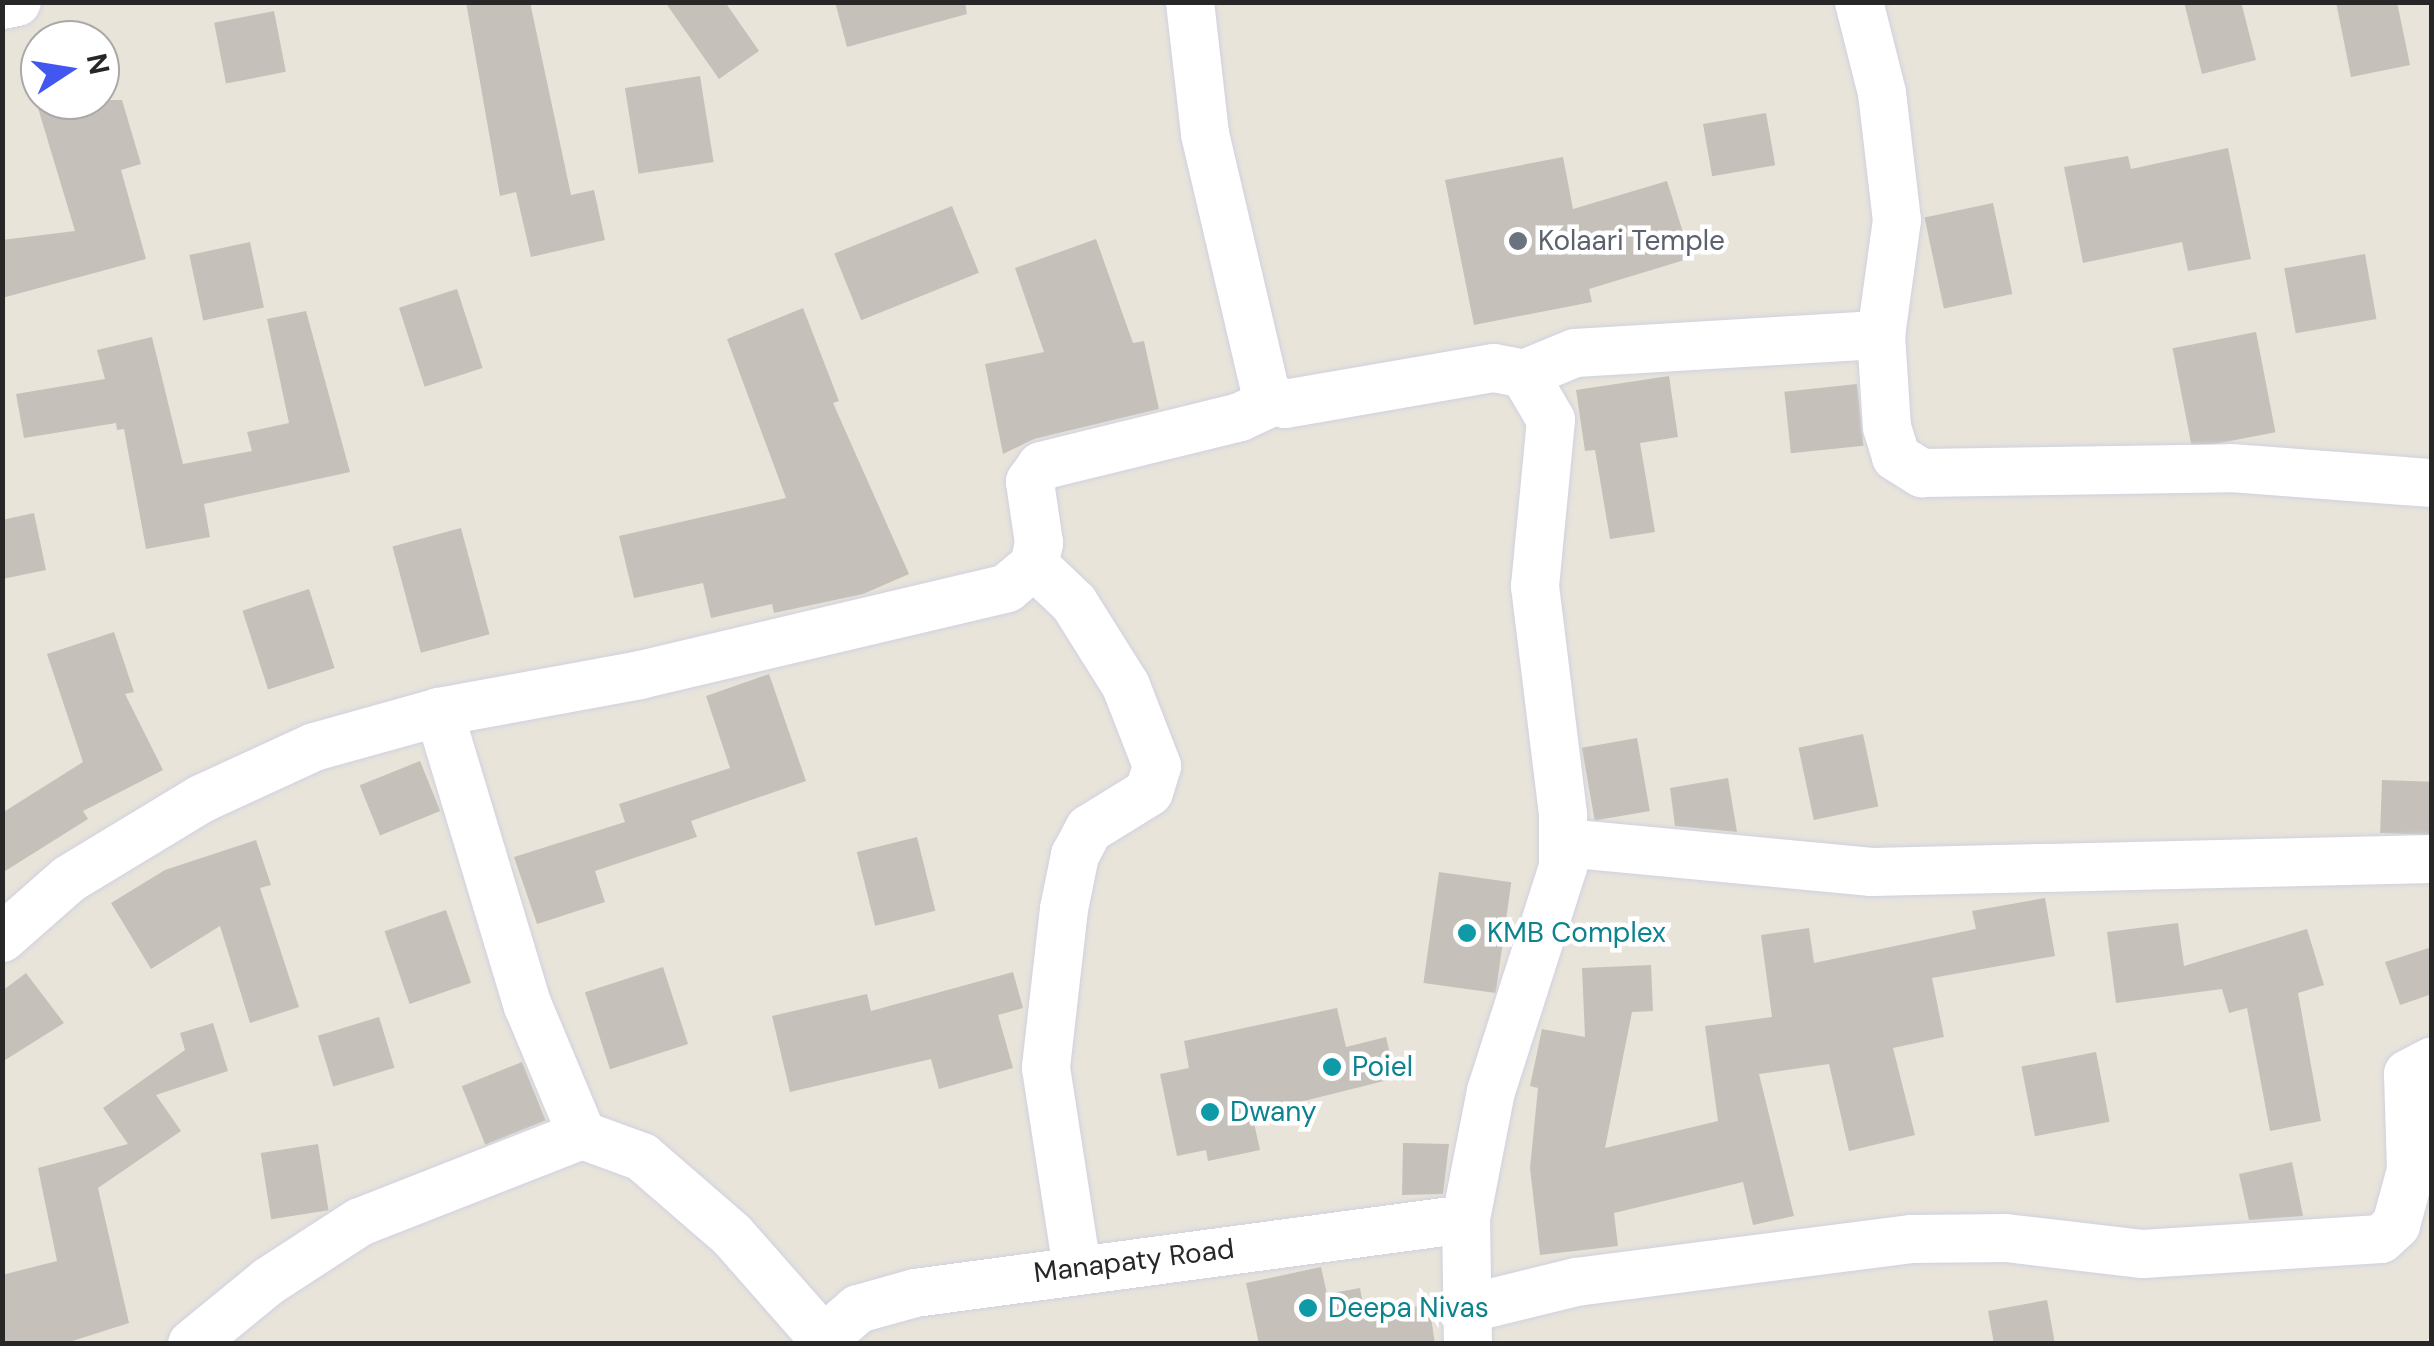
<!DOCTYPE html>
<html>
<head>
<meta charset="utf-8">
<style>
  body { margin:0 }
  #map { position:relative; width:2434px; height:1346px; overflow:hidden; background:#e9e4da; font-family:"DM Sans",sans-serif }
  div>[style] { position:absolute }
  .building>* { inset:0; background:#c5c0b9; transform-origin:0 0 }
  .roads { filter:drop-shadow(0 0 2px #cfd1e0) drop-shadow(0 0 2px #cfd1e0) }
  .street>* { height:48px; margin:-24px; padding:0 24px; transform-origin:24px; border-radius:24px; background:#fff }
  .dots>* { width:28px; height:28px; translate:-50% -50%; box-sizing:border-box; border:5px solid #fff; border-radius:50% }
  span { translate:-50% -50%; white-space:nowrap; text-align:center; line-height:1.15; -webkit-text-stroke:9px #fff; paint-order:stroke }
  .worship-label { font-size:28px; color:#5b616d }
  .left { translate:0 -50%; text-align:left }
  .culture-label { font-size:28px; color:#0d838f }
  .street-label { font-size:28px; color:#272727 }
  .frame { position:absolute; inset:0; border:5px solid #272727; pointer-events:none }
  .north { position:absolute; left:20px; top:20px; width:100px; height:100px; box-sizing:border-box; background:#fff; border:2px solid #a9a9a9; border-radius:50%; rotate:78deg; font-size:28px; font-weight:700; line-height:40px; text-align:center; color:#272727 }
  .north::after { content:''; display:block; margin:auto; width:35px; height:45px; background:#4157ef; clip-path:polygon(50% 0,100% 100%,50% 72%,0 100%) }
</style>
</head>
<body>
<div id="map">
  <div class="building">
    <i style="clip-path:polygon(466px 2px,530px 2px,571px 195px,594px 190px,605px 240px,531px 257px,516px 192px,500px 196px)"></i>
    <i style="clip-path:polygon(665px 2px,725px 2px,759px 51px,719px 79px)"></i>
    <i style="clip-path:polygon(835px 2px,965px 2px,967px 14px,847px 47px)"></i>
    <i style="clip-path:polygon(2184px 2px,2241px 2px,2256px 60px,2202px 74px)"></i>
    <i style="clip-path:polygon(2336px 2px,2397px 2px,2410px 65px,2351px 77px)"></i>
    <i style="left:274px;top:11px;width:62px;height:61px;rotate:79deg"></i>
    <i style="left:700px;top:76px;width:87px;height:76px;rotate:81deg"></i>
    <i style="clip-path:polygon(65px 100px,122px 100px,141px 164px,121px 170px,146px 259px,2px 298px,2px 240px,75px 231px,38px 108px)"></i>
    <i style="left:1766px;top:113px;width:53px;height:64px;rotate:80deg"></i>
    <i style="clip-path:polygon(2228px 148px,2251px 259px,2188px 271px,2182px 242px,2083px 263px,2064px 167px,2128px 156px,2131px 169px)"></i>
    <i style="clip-path:polygon(1563px 157px,1573px 209px,1667px 181px,1691px 258px,1589px 289px,1592px 302px,1474px 325px,1445px 180px)"></i>
    <i style="left:1993px;top:203px;width:93px;height:70px;rotate:78deg"></i>
    <i style="left:952px;top:206px;width:72px;height:127px;rotate:68deg"></i>
    <i style="clip-path:polygon(1096px 239px,1133px 343px,1144px 341px,1159px 409px,1034px 439px,1003px 454px,985px 364px,1044px 352px,1015px 268px)"></i>
    <i style="left:250px;top:242px;width:67px;height:62px;rotate:78deg"></i>
    <i style="left:2365px;top:254px;width:66px;height:82px;rotate:80deg"></i>
    <i style="left:457px;top:289px;width:83px;height:61px;rotate:72deg"></i>
    <i style="clip-path:polygon(803px 308px,839px 401px,833px 403px,909px 574px,863px 594px,774px 613px,772px 604px,711px 618px,703px 583px,634px 598px,619px 536px,786px 498px,727px 339px)"></i>
    <i style="clip-path:polygon(306px 311px,350px 472px,204px 504px,210px 537px,146px 549px,124px 429px,117px 430px,116px 423px,24px 438px,16px 394px,105px 379px,97px 350px,152px 337px,183px 464px,252px 451px,247px 432px,289px 423px,267px 319px)"></i>
    <i style="left:2256px;top:332px;width:102px;height:85px;rotate:79deg"></i>
    <i style="clip-path:polygon(1669px 376px,1678px 437px,1640px 443px,1655px 532px,1610px 539px,1595px 450px,1585px 451px,1576px 390px)"></i>
    <i style="left:1857px;top:384px;width:62px;height:73px;rotate:84deg"></i>
    <i style="clip-path:polygon(34px 513px,46px 570px,2px 579px,2px 520px)"></i>
    <i style="left:461px;top:528px;width:110px;height:71px;rotate:75deg"></i>
    <i style="left:309px;top:589px;width:83px;height:70px;rotate:72deg"></i>
    <i style="clip-path:polygon(114px 632px,134px 692px,125px 694px,163px 770px,83px 811px,88px 819px,2px 873px,2px 813px,83px 762px,47px 654px)"></i>
    <i style="clip-path:polygon(769px 674px,806px 781px,691px 821px,697px 837px,595px 871px,605px 902px,537px 924px,514px 857px,625px 822px,619px 804px,730px 768px,706px 696px)"></i>
    <i style="left:1863px;top:734px;width:74px;height:66px;rotate:78deg"></i>
    <i style="left:1637px;top:738px;width:74px;height:56px;rotate:80deg"></i>
    <i style="left:420px;top:761px;width:54px;height:65px;rotate:68deg"></i>
    <i style="clip-path:polygon(1728px 778px,1737px 832px,1675px 826px,1670px 788px)"></i>
    <i style="left:2382px;top:780px;width:50px;height:53px;rotate:2deg"></i>
    <i style="left:917px;top:837px;width:76px;height:62px;rotate:76deg"></i>
    <i style="clip-path:polygon(256px 840px,271px 885px,260px 888px,299px 1007px,250px 1023px,220px 926px,151px 969px,111px 903px,165px 870px)"></i>
    <i style="left:1439px;top:872px;width:73px;height:112px;rotate:8deg"></i>
    <i style="clip-path:polygon(2045px 898px,2055px 956px,1932px 978px,1944px 1037px,1893px 1048px,1915px 1135px,1849px 1151px,1829px 1064px,1759px 1074px,1794px 1216px,1753px 1225px,1743px 1182px,1614px 1213px,1618px 1246px,1540px 1255px,1530px 1168px,1538px 1088px,1530px 1086px,1542px 1029px,1585px 1037px,1582px 968px,1651px 965px,1653px 1011px,1632px 1012px,1605px 1148px,1718px 1121px,1705px 1026px,1772px 1017px,1761px 935px,1809px 928px,1814px 963px,1976px 929px,1972px 911px)"></i>
    <i style="left:446px;top:910px;width:77px;height:65px;rotate:71deg"></i>
    <i style="clip-path:polygon(2178px 923px,2184px 966px,2307px 929px,2324px 985px,2298px 993px,2321px 1121px,2270px 1131px,2247px 1008px,2229px 1013px,2222px 989px,2116px 1003px,2107px 932px)"></i>
    <i style="clip-path:polygon(2432px 947px,2432px 994px,2400px 1005px,2385px 962px)"></i>
    <i style="left:663px;top:967px;width:81px;height:82px;rotate:72deg"></i>
    <i style="clip-path:polygon(1013px 972px,1023px 1008px,998px 1015px,1013px 1068px,939px 1089px,931px 1059px,790px 1092px,772px 1016px,867px 994px,871px 1011px)"></i>
    <i style="clip-path:polygon(26px 973px,64px 1023px,2px 1062px,2px 991px)"></i>
    <i style="clip-path:polygon(1337px 1008px,1346px 1047px,1386px 1037px,1396px 1078px,1252px 1114px,1260px 1150px,1208px 1161px,1206px 1150px,1177px 1156px,1160px 1074px,1189px 1068px,1184px 1041px)"></i>
    <i style="left:379px;top:1017px;width:53px;height:64px;rotate:73deg"></i>
    <i style="clip-path:polygon(213px 1023px,228px 1071px,156px 1095px,181px 1131px,98px 1188px,129px 1323px,63px 1344px,2px 1344px,2px 1275px,57px 1261px,38px 1168px,128px 1144px,103px 1108px,185px 1050px,180px 1033px)"></i>
    <i style="left:2096px;top:1052px;width:71px;height:76px;rotate:79deg"></i>
    <i style="left:522px;top:1062px;width:63px;height:65px;rotate:68deg"></i>
    <i style="clip-path:polygon(1403px 1143px,1449px 1144px,1443px 1194px,1402px 1195px)"></i>
    <i style="left:318px;top:1144px;width:67px;height:58px;rotate:81deg"></i>
    <i style="clip-path:polygon(2292px 1162px,2303px 1216px,2249px 1220px,2239px 1174px)"></i>
    <i style="clip-path:polygon(1321px 1267px,1327px 1294px,1360px 1288px,1365px 1315px,1429px 1304px,1435px 1344px,1259px 1344px,1246px 1283px)"></i>
    <i style="clip-path:polygon(2047px 1300px,2055px 1344px,1994px 1344px,1988px 1311px)"></i>
  </div>
  <div class="roads">
    <div class="street">
      <i style="left:1190px;top:2px;width:133px;rotate:83.5deg"></i>
      <i style="left:1205px;top:134px;width:268px;rotate:76.8deg"></i>
      <i style="left:1266px;top:395px;width:21px;rotate:25deg"></i>
      <i style="left:1285px;top:404px;width:212px;rotate:-9.8deg"></i>
      <i style="left:1494px;top:368px;width:31px;rotate:11deg"></i>
      <i style="left:1524px;top:374px;width:53px;rotate:59.6deg"></i>
      <i style="left:1551px;top:420px;width:167px;rotate:95.5deg"></i>
      <i style="left:1535px;top:586px;width:231px;rotate:83deg"></i>
      <i style="left:1563px;top:815px;width:52px;rotate:90deg"></i>
      <i style="left:1563px;top:867px;width:235px;rotate:107.8deg"></i>
      <i style="left:1491px;top:1091px;width:130px;rotate:101.1deg"></i>
      <i style="left:1466px;top:1219px;width:125px;rotate:89.1deg"></i>
      <i style="left:1859px;top:2px;width:94px;rotate:75.8deg"></i>
      <i style="left:1882px;top:93px;width:128px;rotate:83.3deg"></i>
      <i style="left:1897px;top:220px;width:116px;rotate:97.9deg"></i>
      <i style="left:2px;top:5px;width:15px;rotate:-11deg"></i>
      <i style="left:1524px;top:374px;width:55px;rotate:-22.4deg"></i>
      <i style="left:1575px;top:353px;width:307px;rotate:-3.4deg"></i>
      <i style="left:1881px;top:335px;width:92px;rotate:86.3deg"></i>
      <i style="left:1887px;top:427px;width:31px;rotate:73deg"></i>
      <i style="left:1896px;top:457px;width:31px;rotate:32deg"></i>
      <i style="left:1922px;top:473px;width:309px;rotate:-0.9deg"></i>
      <i style="left:2231px;top:468px;width:202px;rotate:4.3deg"></i>
      <i style="left:1034px;top:565px;width:55px;rotate:43.5deg"></i>
      <i style="left:1074px;top:603px;width:98px;rotate:57.9deg"></i>
      <i style="left:1126px;top:686px;width:86px;rotate:68.8deg"></i>
      <i style="left:1157px;top:766px;width:27px;rotate:107deg"></i>
      <i style="left:1149px;top:792px;width:70px;rotate:148.3deg"></i>
      <i style="left:1089px;top:829px;width:30px;rotate:118deg"></i>
      <i style="left:1075px;top:855px;width:55px;rotate:101.5deg"></i>
      <i style="left:1064px;top:909px;width:160px;rotate:96.5deg"></i>
      <i style="left:1046px;top:1068px;width:203px;rotate:81.2deg"></i>
      <i style="left:439px;top:712px;width:307px;rotate:73.2deg"></i>
      <i style="left:528px;top:1006px;width:140px;rotate:67.3deg"></i>
      <i style="left:1565px;top:843px;width:308px;rotate:5.4deg"></i>
      <i style="left:1872px;top:872px;width:560px;rotate:-1.33deg"></i>
      <i style="left:2px;top:938px;width:89px;rotate:-41.4deg"></i>
      <i style="left:69px;top:879px;width:154px;rotate:-31.2deg"></i>
      <i style="left:201px;top:799px;width:124px;rotate:-24.7deg"></i>
      <i style="left:314px;top:747px;width:130px;rotate:-15.6deg"></i>
      <i style="left:439px;top:712px;width:204px;rotate:-10.4deg"></i>
      <i style="left:640px;top:675px;width:377px;rotate:-13.3deg"></i>
      <i style="left:1007px;top:588px;width:35px;rotate:-40deg"></i>
      <i style="left:1034px;top:565px;width:23px;rotate:-77deg"></i>
      <i style="left:1039px;top:543px;width:62px;rotate:-98.4deg"></i>
      <i style="left:1030px;top:482px;width:19px;rotate:-55deg"></i>
      <i style="left:1041px;top:466px;width:205px;rotate:-13.8deg"></i>
      <i style="left:1240px;top:417px;width:35px;rotate:-25deg"></i>
      <i style="left:1462px;top:1310px;width:117px;rotate:-13.8deg"></i>
      <i style="left:1576px;top:1282px;width:339px;rotate:-7.3deg"></i>
      <i style="left:1912px;top:1239px;width:94px;rotate:-0.6deg"></i>
      <i style="left:2006px;top:1238px;width:138px;rotate:6.7deg"></i>
      <i style="left:2143px;top:1254px;width:238px;rotate:-3.6deg"></i>
      <i style="left:2381px;top:1239px;width:21px;rotate:-43deg"></i>
      <i style="left:2396px;top:1225px;width:57px;rotate:-74.7deg"></i>
      <i style="left:2411px;top:1170px;width:96px;rotate:-91.8deg"></i>
      <i style="left:2408px;top:1074px;width:27px;rotate:-28deg"></i>
      <i style="left:192px;top:1344px;width:99px;rotate:-39.3deg"></i>
      <i style="left:269px;top:1281px;width:108px;rotate:-33deg"></i>
      <i style="left:360px;top:1222px;width:238px;rotate:-21.4deg"></i>
      <i style="left:582px;top:1135px;width:64px;rotate:20.1deg"></i>
      <i style="left:642px;top:1157px;width:119px;rotate:40.9deg"></i>
      <i style="left:732px;top:1235px;width:135px;rotate:48.6deg"></i>
      <i style="left:818px;top:1344px;width:53px;rotate:-41.2deg"></i>
      <i style="left:858px;top:1309px;width:59px;rotate:-15.7deg"></i>
      <i style="left:915px;top:1293px;width:556px;rotate:-7.65deg"></i>
    </div>
  </div>
  <div class="dots">
    <i style="left:1518px;top:241px;background:#6b7280"></i>
    <i style="left:1467px;top:933px;background:#0f9aa8"></i>
    <i style="left:1332px;top:1067px;background:#0f9aa8"></i>
    <i style="left:1210px;top:1112px;background:#0f9aa8"></i>
    <i style="left:1308px;top:1308px;background:#0f9aa8"></i>
  </div>
  <div class="worship-label">
    <span class="left" style="left:1538px;top:241px">Kolaari Temple</span>
  </div>
  <div class="culture-label">
    <span class="left" style="left:1487px;top:933px">KMB Complex</span>
    <span class="left" style="left:1352px;top:1067px">Poiel</span>
    <span class="left" style="left:1230px;top:1112px">Dwany</span>
    <span class="left" style="left:1328px;top:1308px">Deepa Nivas</span>
  </div>
  <div class="street-label">
    <span style="left:1134px;top:1261px;rotate:-7deg">Manapaty Road</span>
  </div>
  <div class="frame"></div>
  <div class="north">N</div>
</div>
</body>
</html>
